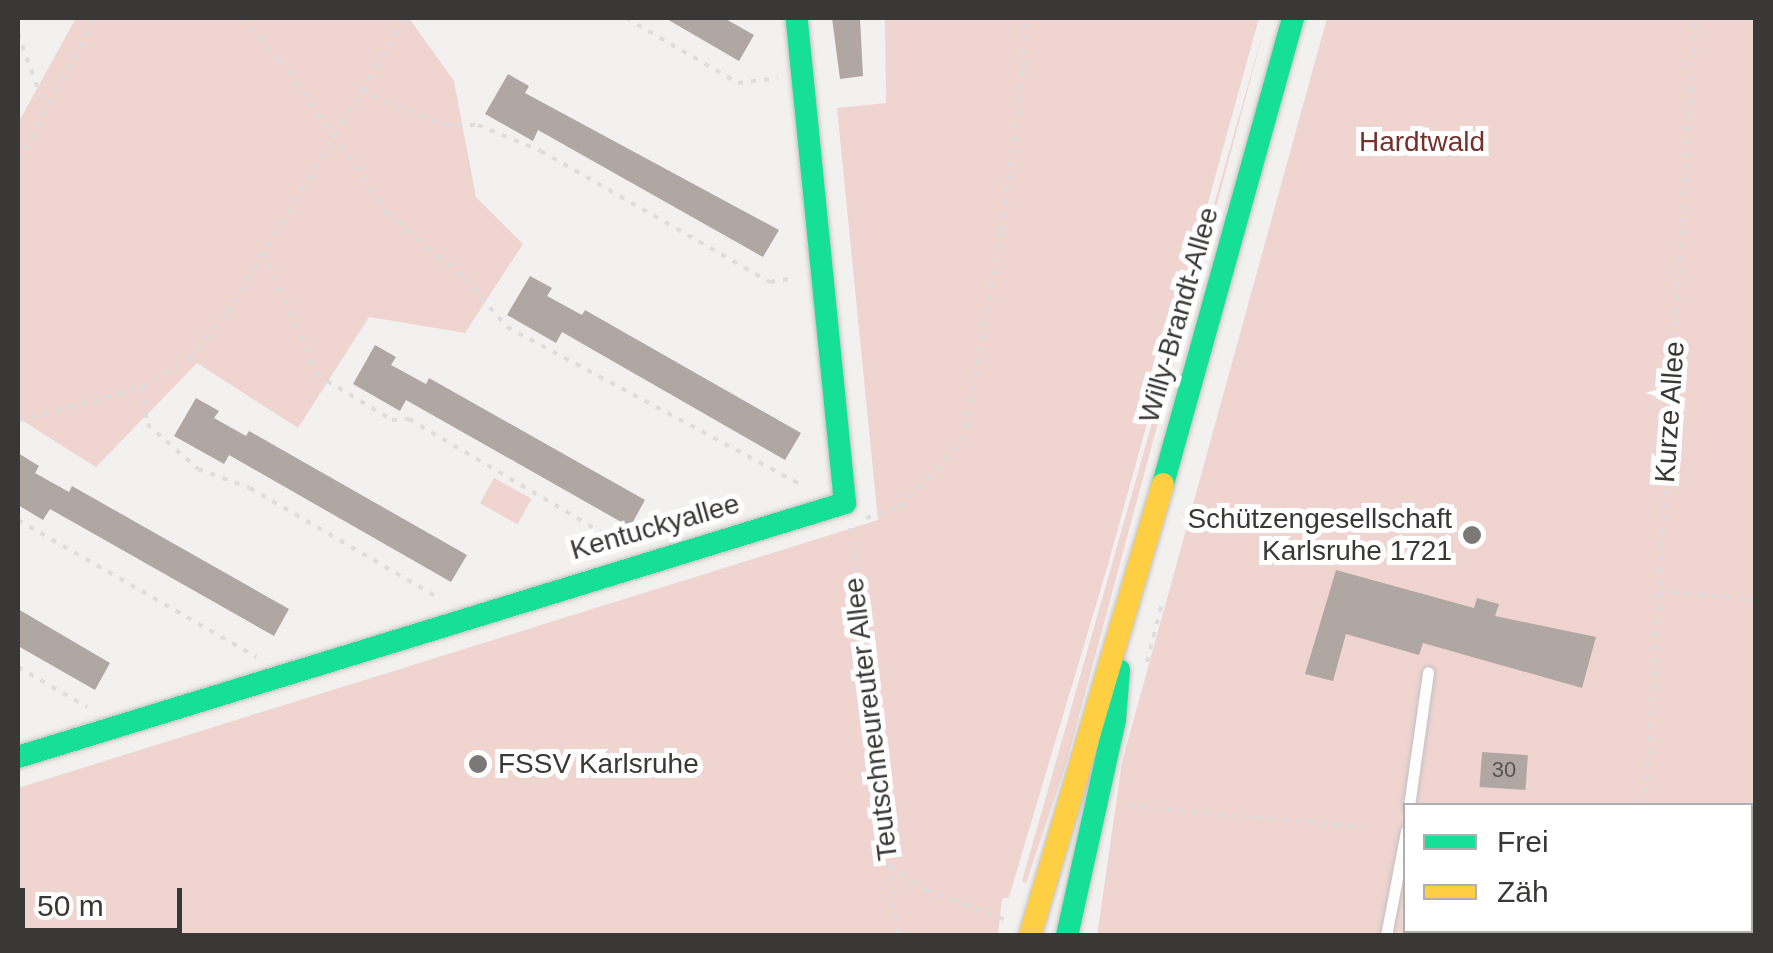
<!DOCTYPE html>
<html>
<head>
<meta charset="utf-8">
<style>
  body { margin:0 }
  #map { position:relative; width:1773px; height:953px; overflow:hidden; background:#f3f1f0; font-family:Helvetica,sans-serif }
  div>[style] { position:absolute }
  .green>* { inset:0; background:#efd4d0; transform-origin:0 0 }
  .building>* { inset:0; background:#b1a7a2; transform-origin:0 0 }
  .path>* { height:4px; margin-top:-2px; transform-origin:0; background:repeating-linear-gradient(90deg,#dedddd 0 5px,transparent 0 13px) }
  .roads { filter:drop-shadow(0 0 2px #c2c0bf) drop-shadow(0 0 2px #c2c0bf) }
  .lane>* { height:11px; margin:-5.5px; padding:0 5.5px; transform-origin:5.5px; border-radius:5.5px; background:#fdfdfd }
  .fast>* { height:22px; margin:-11px; padding:0 11px; transform-origin:11px; border-radius:11px; background:#16e098 }
  .slow>* { height:22px; margin:-11px; padding:0 11px; transform-origin:11px; border-radius:11px; background:#ffcf43 }
  .dots>* { width:28px; height:28px; translate:-50% -50%; box-sizing:border-box; border:5px solid #fff; border-radius:50% }
  span { translate:-50% -50%; white-space:nowrap; text-align:center; line-height:1.15; -webkit-text-stroke:10px #fff; paint-order:stroke }
  .number-label { font-size:22px; color:#575452 }
  .number-label span { -webkit-text-stroke-width:0 }
  .park-label { font-size:28px; color:#753129 }
  .street-label { font-size:28px; color:#393837 }
  .poi-label { font-size:28px; color:#393837 }
  .right { translate:-100% -50%; text-align:right }
  .left { translate:0 -50%; text-align:left }
  .frame { position:absolute; inset:0; border:20px solid #393837; pointer-events:none }
  .legend { position:absolute; left:1403px; top:803px; width:350px; height:130px; box-sizing:border-box; background:#fff; border:2px solid #b0afaf; margin:0; padding:12px 18px; list-style:none; font-size:30px; color:#393837 }
  .legend li { display:flex; align-items:center; gap:20px; height:50px }
  .legend b { width:50px; border:2px solid #b0afaf }
  .scale { position:absolute; left:20px; top:888px; width:162px; height:45px; box-sizing:border-box; border:5px solid #393837; border-top:0; padding-left:12px; font-size:30px; line-height:35px; white-space:nowrap; color:#393837; -webkit-text-stroke:8px #fff; paint-order:stroke }
</style>
</head>
<body>
<div id="map">
  <div class="green">
    <i style="clip-path:polygon(76px 18px,409px 18px,454px 81px,476px 197px,523px 244px,465px 333px,369px 317px,298px 428px,197px 363px,96px 467px,18px 418px,18px 123px)"></i>
    <i style="clip-path:polygon(885px 18px,1259px 18px,1107px 568px,1009px 897px,1002px 899px,998px 935px,18px 935px,18px 788px,878px 520px,837px 108px,886px 103px)"></i>
    <i style="clip-path:polygon(1267px 18px,1066px 764px,1026px 883px,1022px 881px)"></i>
    <i style="clip-path:polygon(evenodd,1327px 18px,1755px 18px,1755px 935px,1097px 936px,1122px 762px,1327px 18px,1406px 806px,1750px 806px,1750px 930px,1406px 930px,1406px 806px)"></i>
    <i style="left:494px;top:478px;width:43px;height:29px;rotate:29deg"></i>
  </div>
  <div class="building">
    <i style="clip-path:polygon(665px 18px,724px 18px,754px 35px,739px 61px)"></i>
    <i style="clip-path:polygon(832px 18px,860px 18px,863px 76px,840px 79px)"></i>
    <i style="clip-path:polygon(508px 74px,529px 86px,525px 93px,779px 230px,763px 257px,538px 130px,533px 141px,485px 114px)"></i>
    <i style="clip-path:polygon(530px 276px,552px 288px,547px 296px,582px 315px,585px 310px,801px 433px,785px 460px,562px 332px,556px 343px,507px 315px)"></i>
    <i style="clip-path:polygon(375px 345px,396px 357px,391px 365px,426px 384px,429px 378px,645px 500px,630px 527px,406px 400px,400px 411px,353px 384px)"></i>
    <i style="clip-path:polygon(196px 398px,219px 411px,214px 418px,246px 436px,249px 431px,467px 555px,451px 582px,229px 455px,224px 464px,174px 436px)"></i>
    <i style="clip-path:polygon(18px 453px,39px 466px,35px 473px,69px 492px,72px 486px,289px 609px,274px 636px,50px 509px,43px 520px,18px 505px)"></i>
    <i style="clip-path:polygon(1336px 570px,1474px 608px,1477px 598px,1499px 604px,1495px 616px,1596px 637px,1582px 688px,1423px 643px,1419px 655px,1346px 634px,1333px 681px,1305px 674px)"></i>
    <i style="clip-path:polygon(18px 609px,110px 663px,95px 690px,18px 646px)"></i>
    <i style="left:1482px;top:752px;width:46px;height:35px;rotate:4deg"></i>
  </div>
  <div class="path">
    <i style="left:241px;top:18px;width:57px;rotate:47.1deg"></i>
    <i style="left:280px;top:60px;width:187px;rotate:55deg"></i>
    <i style="left:387px;top:213px;width:101px;rotate:40.2deg"></i>
    <i style="left:464px;top:278px;width:65px;rotate:48.7deg"></i>
    <i style="left:507px;top:327px;width:338px;rotate:28.2deg"></i>
    <i style="left:626px;top:18px;width:129px;rotate:30.1deg"></i>
    <i style="left:738px;top:83px;width:40px;rotate:-7.1deg"></i>
    <i style="left:18px;top:33px;width:81px;rotate:70.4deg"></i>
    <i style="left:360px;top:91px;width:91px;rotate:22deg"></i>
    <i style="left:444px;top:125px;width:34px"></i>
    <i style="left:478px;top:125px;width:68px;rotate:22.4deg"></i>
    <i style="left:541px;top:151px;width:264px;rotate:29.8deg"></i>
    <i style="left:770px;top:282px;width:26px;rotate:-9deg"></i>
    <i style="left:18px;top:161px;width:163px;rotate:-61.4deg"></i>
    <i style="left:264px;top:252px;width:133px;rotate:66.9deg"></i>
    <i style="left:316px;top:374px;width:89px;rotate:31.2deg"></i>
    <i style="left:392px;top:420px;width:17px;rotate:-3deg"></i>
    <i style="left:409px;top:419px;width:246px;rotate:30.5deg"></i>
    <i style="left:142px;top:387px;width:37px;rotate:82deg"></i>
    <i style="left:147px;top:424px;width:68px;rotate:41.4deg"></i>
    <i style="left:198px;top:469px;width:55px;rotate:20.1deg"></i>
    <i style="left:250px;top:488px;width:219px;rotate:30.2deg"></i>
    <i style="left:18px;top:421px;width:129px;rotate:-15.3deg"></i>
    <i style="left:142px;top:387px;width:55px;rotate:-30.8deg"></i>
    <i style="left:189px;top:359px;width:60px;rotate:-50.4deg"></i>
    <i style="left:227px;top:313px;width:345px;rotate:-58.8deg"></i>
    <i style="left:866px;top:518px;width:36px;rotate:-18deg"></i>
    <i style="left:900px;top:507px;width:91px;rotate:-46.3deg"></i>
    <i style="left:963px;top:441px;width:213px;rotate:-79.7deg"></i>
    <i style="left:1001px;top:231px;width:165px;rotate:-82.4deg"></i>
    <i style="left:1023px;top:67px;width:49px;rotate:-90deg"></i>
    <i style="left:18px;top:520px;width:275px;rotate:29.9deg"></i>
    <i style="left:850px;top:528px;width:411px;rotate:83.3deg"></i>
    <i style="left:1659px;top:591px;width:97px;rotate:5.3deg"></i>
    <i style="left:1147px;top:662px;width:61px;rotate:-75.7deg"></i>
    <i style="left:18px;top:667px;width:80px;rotate:30.1deg"></i>
    <i style="left:1127px;top:806px;width:235px;rotate:5.1deg"></i>
    <i style="left:1645px;top:806px;width:790px;rotate:-86.37deg"></i>
    <i style="left:889px;top:866px;width:44px;rotate:33deg"></i>
    <i style="left:926px;top:890px;width:85px;rotate:20.6deg"></i>
    <i style="left:1637px;top:936px;width:6px;rotate:-90deg"></i>
  </div>
  <div class="roads">
    <div class="lane">
      <i style="left:1409px;top:806px;width:135px;rotate:-81.9deg"></i>
      <i style="left:1386px;top:936px;width:107px;rotate:-79.2deg"></i>
    </div>
    <div class="fast">
      <i style="left:1163px;top:484px;width:484px;rotate:-74.4deg"></i>
      <i style="left:18px;top:757px;width:865px;rotate:-17.07deg"></i>
      <i style="left:845px;top:503px;width:487px;rotate:-95.7deg"></i>
      <i style="left:1067px;top:936px;width:222px;rotate:-77.5deg"></i>
      <i style="left:1115px;top:719px;width:49px;rotate:-85.3deg"></i>
    </div>
    <div class="slow">
      <i style="left:1030px;top:936px;width:471px;rotate:-73.6deg"></i>
    </div>
  </div>
  <div class="dots">
    <i style="left:1472px;top:535px;background:#7a7978"></i>
    <i style="left:478px;top:764px;background:#7a7978"></i>
  </div>
  <div class="number-label">
    <span style="left:1504px;top:770px">30</span>
  </div>
  <div class="park-label">
    <span style="left:1422px;top:142px">Hardtwald</span>
  </div>
  <div class="street-label">
    <span style="left:1179px;top:315px;rotate:-74deg">Willy-Brandt-Allee</span>
    <span style="left:1670px;top:412px;rotate:-86deg">Kurze Allee</span>
    <span style="left:655px;top:527px;rotate:-16deg">Kentuckyallee</span>
    <span style="left:871px;top:719px;rotate:-97deg">Teutschneureuter Allee</span>
  </div>
  <div class="poi-label">
    <span class="right" style="left:1452px;top:535px">Schützengesellschaft<br>Karlsruhe 1721</span>
    <span class="left" style="left:498px;top:764px">FSSV Karlsruhe</span>
  </div>
  <div class="frame"></div>
  <ul class="legend">
  <li><b style="height:12px;background:#16e098"></b>Frei</li>
  <li><b style="height:12px;background:#ffcf43"></b>Zäh</li>
  </ul>
  <div class="scale">50 m</div>
</div>
</body>
</html>
